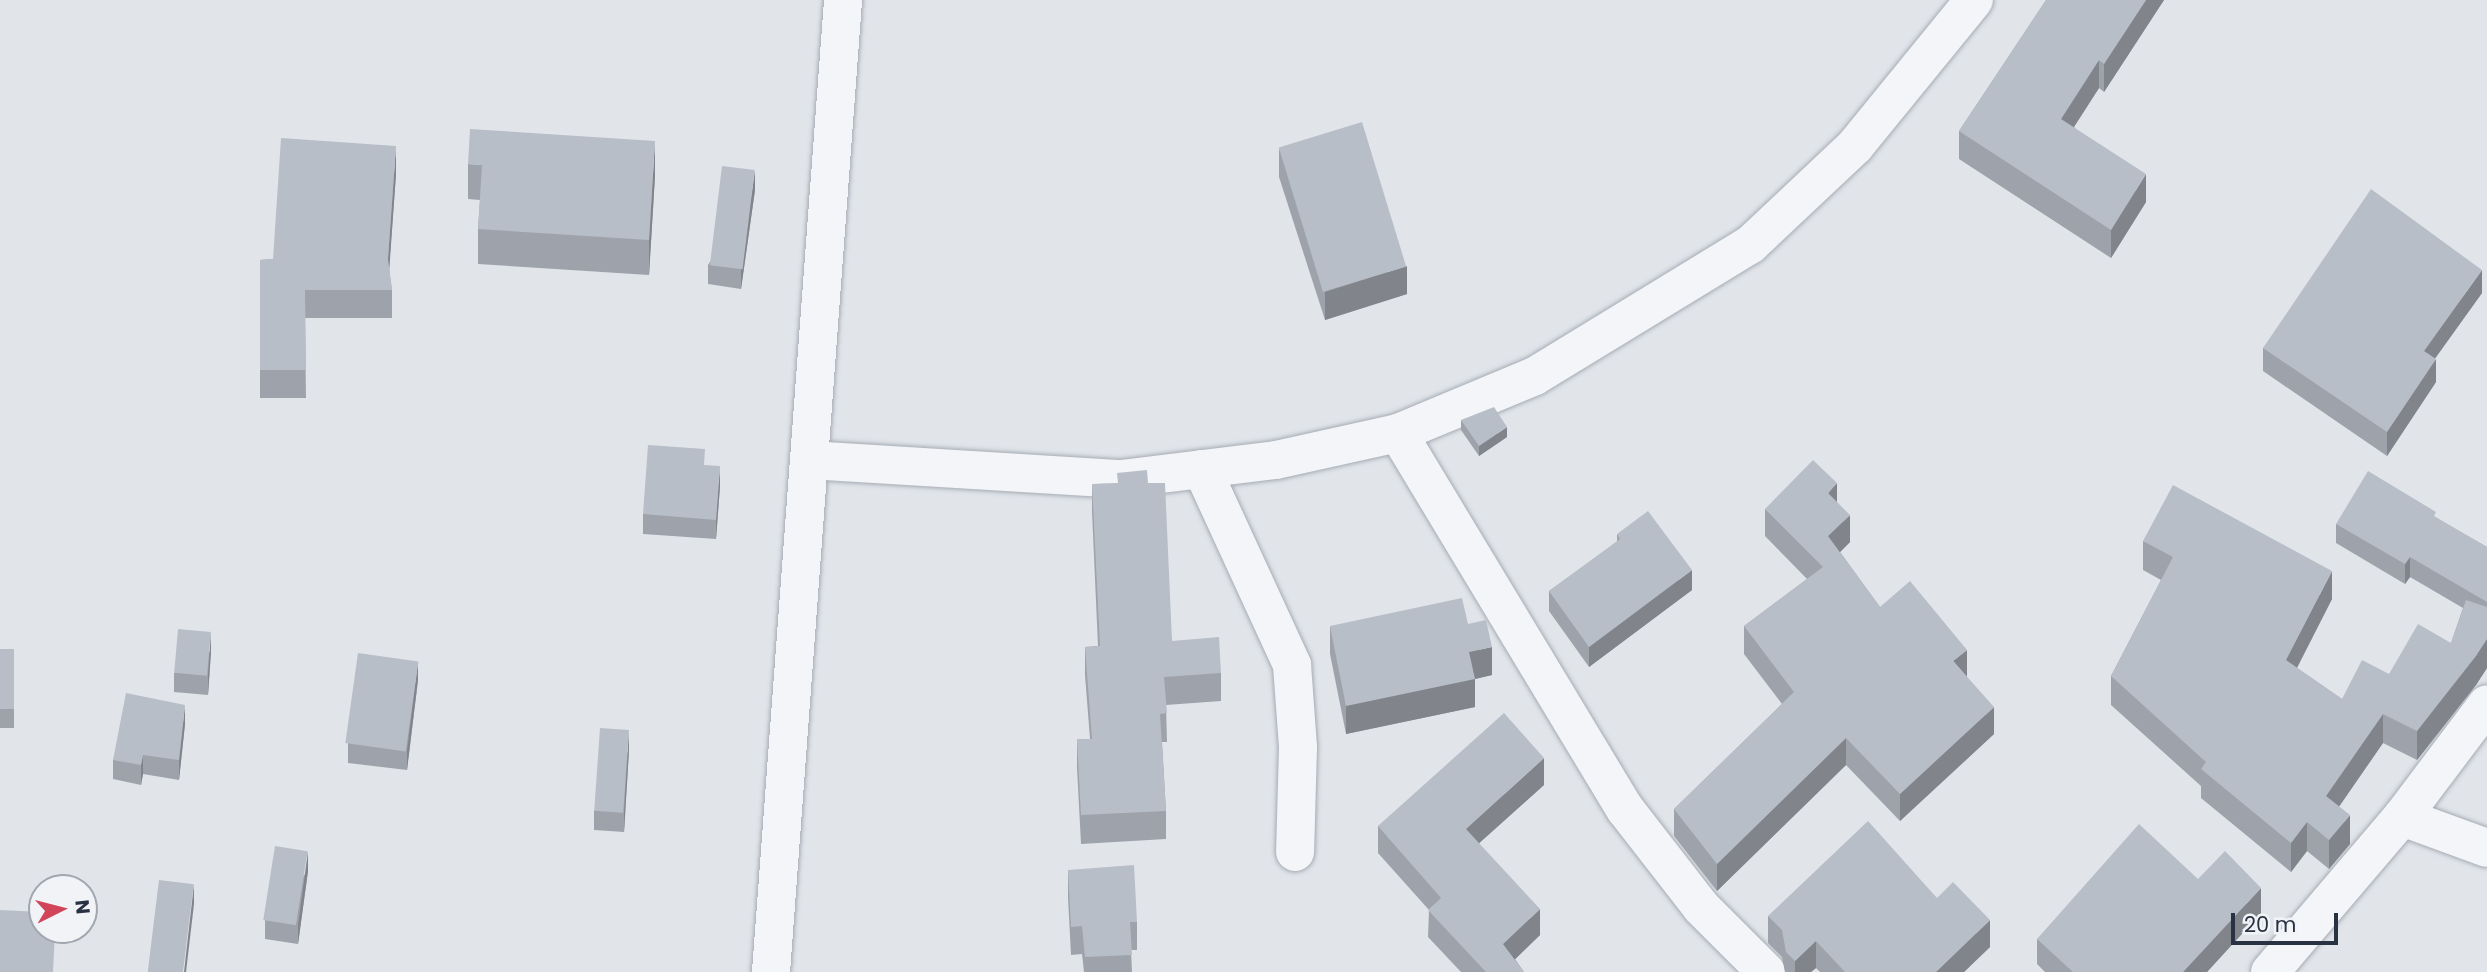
<!DOCTYPE html>
<html>
<head>
<meta charset="utf-8">
<style>
  body { margin:0 }
  #map { position:relative; width:2487px; height:972px; overflow:hidden; background:#e1e5ea; font-family:Poppins,sans-serif }
  div>[style] { position:absolute }
  .roads { filter:drop-shadow(0 0 2px #a6acb4) drop-shadow(0 0 2px #a6acb4) }
  .minor>* { height:38px; margin:-19px; padding:0 19px; transform-origin:19px; border-radius:19px; background:#f4f5f8 }
  .wall>* { inset:0; background:#9ea3ab; transform-origin:0 0 }
  .shaded-wall>* { inset:0; background:#81858b }
  .building>* { inset:0; background:#b8bec7; transform-origin:0 0 }
  span { translate:-50% -50%; white-space:nowrap; text-align:center; line-height:1.15; -webkit-text-stroke:5px #f1f3f7; paint-order:stroke }
  .north { position:absolute; left:28px; top:874px; width:70px; height:70px; box-sizing:border-box; background:#f1f3f7; border:2px solid #a1a6af; border-radius:50%; rotate:84deg; font-size:19px; font-weight:700; line-height:28px; text-align:center; color:#293242 }
  .north::after { content:''; display:block; margin:auto; width:24px; height:32px; background:#d14459; clip-path:polygon(50% 0,100% 100%,50% 72%,0 100%) }
  .scale { position:absolute; left:2231px; top:913px; width:107px; height:32px; box-sizing:border-box; border:4px solid #293242; border-top:0; padding-left:9px; font-size:21px; line-height:24px; white-space:nowrap; color:#293242; -webkit-text-stroke:5px #f1f3f7; paint-order:stroke }
</style>
</head>
<body>
<div id="map">
  <div class="roads">
    <div class="minor">
      <i style="left:1398px;top:433px;width:439px;rotate:58.9deg"></i>
      <i style="left:1625px;top:809px;width:124px;rotate:52.2deg"></i>
      <i style="left:1701px;top:907px;width:92px;rotate:45deg"></i>
      <i style="left:809px;top:460px;width:313px;rotate:3.5deg"></i>
      <i style="left:1121px;top:479px;width:156px;rotate:-7deg"></i>
      <i style="left:1276px;top:460px;width:125px;rotate:-12.5deg"></i>
      <i style="left:1398px;top:433px;width:148px;rotate:-22.6deg"></i>
      <i style="left:1535px;top:376px;width:252px;rotate:-31.4deg"></i>
      <i style="left:1750px;top:245px;width:144px;rotate:-43.3deg"></i>
      <i style="left:1855px;top:146px;width:188px;rotate:-50.8deg"></i>
      <i style="left:1202px;top:469px;width:216px;rotate:65.3deg"></i>
      <i style="left:1292px;top:665px;width:82px;rotate:85.8deg"></i>
      <i style="left:1298px;top:747px;width:105px;rotate:91.6deg"></i>
      <i style="left:2402px;top:817px;width:90px;rotate:20deg"></i>
      <i style="left:771px;top:972px;width:975px;rotate:-85.76deg"></i>
      <i style="left:2270px;top:972px;width:204px;rotate:-49.6deg"></i>
      <i style="left:2402px;top:817px;width:141px;rotate:-53deg"></i>
    </div>
  </div>
  <div class="wall">
    <i style="clip-path:polygon(2046px 0,2164px 0,2104px 92px,2099px 88px,2074px 127px,2146px 202px,2111px 258px,1959px 159px,1959px 131px)"></i>
    <i style="clip-path:polygon(1279px 149px,1407px 294px,1325px 320px,1279px 177px)"></i>
    <i style="clip-path:polygon(468px 164px,655px 176px,649px 275px,478px 264px,478px 229px,480px 200px,468px 199px)"></i>
    <i style="clip-path:polygon(396px 174px,389px 269px,392px 290px,392px 318px,305px 318px,306px 398px,260px 398px,260px 260px,273px 259px)"></i>
    <i style="clip-path:polygon(755px 190px,741px 289px,708px 284px,708px 265px)"></i>
    <i style="clip-path:polygon(2482px 293px,2435px 358px,2436px 382px,2387px 456px,2263px 371px,2263px 348px)"></i>
    <i style="clip-path:polygon(1461px 420px,1507px 437px,1479px 456px,1461px 430px)"></i>
    <i style="clip-path:polygon(705px 465px,720px 486px,716px 539px,643px 534px,643px 514px)"></i>
    <i style="clip-path:polygon(1148px 483px,1172px 641px,1221px 673px,1221px 701px,1166px 705px,1167px 742px,1162px 742px,1166px 811px,1166px 839px,1081px 844px,1077px 768px,1077px 739px,1090px 739px,1085px 675px,1085px 647px,1098px 646px,1092px 512px,1092px 484px)"></i>
    <i style="clip-path:polygon(1837px 502px,1850px 542px,1840px 552px,1880px 607px,1967px 677px,1994px 734px,1900px 821px,1846px 765px,1717px 891px,1674px 836px,1674px 809px,1782px 704px,1744px 654px,1744px 626px,1807px 579px,1765px 536px,1765px 509px)"></i>
    <i style="clip-path:polygon(2436px 518px,2487px 547px,2487px 668px,2476px 685px,2417px 760px,2383px 743px,2339px 807px,2350px 844px,2329px 869px,2307px 851px,2291px 872px,2201px 798px,2201px 786px,2111px 705px,2111px 676px,2161px 580px,2143px 570px,2143px 541px,2332px 599px,2297px 668px,2342px 699px,2451px 643px,2463px 608px,2410px 577px,2405px 584px,2336px 543px,2336px 524px)"></i>
    <i style="clip-path:polygon(1617px 534px,1692px 590px,1589px 667px,1549px 611px,1549px 591px,1617px 542px)"></i>
    <i style="clip-path:polygon(1468px 624px,1492px 675px,1475px 679px,1475px 707px,1346px 734px,1330px 654px,1330px 626px)"></i>
    <i style="left:0;top:649px;width:14px;height:79px"></i>
    <i style="clip-path:polygon(211px 651px,208px 695px,174px 692px,174px 673px)"></i>
    <i style="clip-path:polygon(418px 680px,407px 770px,348px 763px,348px 743px)"></i>
    <i style="clip-path:polygon(185px 724px,179px 780px,143px 774px,141px 785px,113px 779px,113px 760px)"></i>
    <i style="clip-path:polygon(629px 750px,624px 832px,594px 830px,594px 811px)"></i>
    <i style="clip-path:polygon(1544px 785px,1479px 843px,1540px 935px,1515px 959px,1524px 972px,1461px 972px,1428px 937px,1429px 910px,1378px 853px,1378px 826px)"></i>
    <i style="clip-path:polygon(1068px 870px,1137px 922px,1137px 950px,1131px 950px,1132px 972px,1084px 972px,1082px 954px,1071px 955px,1068px 898px)"></i>
    <i style="clip-path:polygon(308px 871px,298px 944px,265px 939px,265px 920px)"></i>
    <i style="clip-path:polygon(2198px 879px,2261px 913px,2207px 972px,2045px 972px,2037px 964px,2037px 939px)"></i>
    <i style="clip-path:polygon(1937px 898px,1990px 947px,1964px 972px,1820px 972px,1816px 968px,1811px 972px,1785px 972px,1782px 957px,1768px 943px,1768px 916px)"></i>
  </div>
  <div class="shaded-wall">
    <i style="clip-path:polygon(2146px 0,2164px 0,2104px 92px,2104px 64px)"></i>
    <i style="clip-path:polygon(2099px 60px,2099px 88px,2061px 147px,2061px 119px)"></i>
    <i style="clip-path:polygon(655px 141px,655px 176px,649px 275px,649px 240px)"></i>
    <i style="clip-path:polygon(396px 146px,396px 174px,388px 287px,388px 259px)"></i>
    <i style="clip-path:polygon(755px 170px,755px 190px,741px 289px,741px 269px)"></i>
    <i style="clip-path:polygon(2146px 174px,2146px 202px,2111px 258px,2111px 230px)"></i>
    <i style="clip-path:polygon(1407px 266px,1407px 294px,1325px 320px,1325px 292px)"></i>
    <i style="clip-path:polygon(2482px 270px,2482px 293px,2424px 374px,2424px 351px)"></i>
    <i style="clip-path:polygon(2436px 359px,2436px 382px,2387px 456px,2387px 432px)"></i>
    <i style="clip-path:polygon(1507px 427px,1507px 437px,1479px 456px,1479px 446px)"></i>
    <i style="clip-path:polygon(720px 466px,720px 486px,716px 539px,716px 520px)"></i>
    <i style="clip-path:polygon(1837px 483px,1837px 511px,1828px 493px)"></i>
    <i style="clip-path:polygon(1850px 515px,1850px 542px,1828px 564px,1828px 536px)"></i>
    <i style="clip-path:polygon(2410px 557px,2410px 577px,2405px 584px,2405px 564px)"></i>
    <i style="clip-path:polygon(1692px 570px,1692px 590px,1589px 667px,1589px 647px)"></i>
    <i style="clip-path:polygon(2332px 571px,2332px 599px,2286px 689px,2286px 660px)"></i>
    <i style="clip-path:polygon(211px 632px,211px 651px,208px 695px,208px 675px)"></i>
    <i style="clip-path:polygon(2487px 639px,2487px 668px,2476px 685px,2417px 760px,2417px 731px)"></i>
    <i style="clip-path:polygon(1492px 647px,1492px 675px,1475px 679px,1475px 707px,1346px 734px,1346px 706px,1469px 652px)"></i>
    <i style="clip-path:polygon(1967px 650px,1967px 677px,1953px 661px)"></i>
    <i style="clip-path:polygon(418px 661px,418px 680px,407px 770px,407px 751px)"></i>
    <i style="clip-path:polygon(185px 705px,185px 724px,179px 780px,179px 760px)"></i>
    <i style="clip-path:polygon(1994px 707px,1994px 734px,1900px 821px,1900px 794px)"></i>
    <i style="clip-path:polygon(2383px 714px,2383px 743px,2326px 825px,2326px 796px)"></i>
    <i style="clip-path:polygon(629px 730px,629px 750px,624px 832px,624px 813px)"></i>
    <i style="clip-path:polygon(1846px 738px,1846px 765px,1717px 891px,1717px 864px)"></i>
    <i style="clip-path:polygon(143px 755px,143px 774px,141px 785px,141px 765px)"></i>
    <i style="clip-path:polygon(1544px 758px,1544px 785px,1466px 855px,1466px 829px)"></i>
    <i style="clip-path:polygon(2350px 815px,2350px 844px,2329px 869px,2329px 840px)"></i>
    <i style="clip-path:polygon(2307px 822px,2307px 851px,2291px 872px,2291px 843px)"></i>
    <i style="clip-path:polygon(308px 851px,308px 871px,298px 944px,298px 925px)"></i>
    <i style="clip-path:polygon(194px 884px,194px 904px,186px 972px,184px 972px)"></i>
    <i style="clip-path:polygon(2261px 888px,2261px 913px,2207px 972px,2183px 972px)"></i>
    <i style="clip-path:polygon(1540px 909px,1540px 935px,1503px 971px,1503px 944px)"></i>
    <i style="clip-path:polygon(1990px 920px,1990px 947px,1964px 972px,1936px 972px)"></i>
    <i style="clip-path:polygon(1816px 941px,1816px 968px,1811px 972px,1795px 972px,1795px 961px)"></i>
  </div>
  <div class="building">
    <i style="clip-path:polygon(2046px 0,2146px 0,2104px 64px,2099px 60px,2061px 119px,2146px 174px,2111px 230px,1959px 131px)"></i>
    <i style="left:1362px;top:122px;width:151px;height:87px;rotate:73deg"></i>
    <i style="clip-path:polygon(470px 129px,655px 141px,649px 240px,478px 229px,482px 165px,468px 164px)"></i>
    <i style="clip-path:polygon(281px 138px,396px 146px,388px 259px,392px 290px,305px 290px,306px 370px,260px 370px,260px 260px,273px 259px)"></i>
    <i style="left:722px;top:166px;width:33px;height:100px;rotate:7deg"></i>
    <i style="clip-path:polygon(2371px 189px,2482px 270px,2424px 351px,2436px 359px,2387px 432px,2263px 348px)"></i>
    <i style="clip-path:polygon(1494px 407px,1507px 427px,1479px 446px,1461px 420px)"></i>
    <i style="clip-path:polygon(648px 445px,705px 449px,704px 465px,720px 466px,716px 520px,643px 514px)"></i>
    <i style="clip-path:polygon(1813px 460px,1837px 483px,1828px 493px,1850px 515px,1828px 536px,1880px 607px,1910px 581px,1967px 650px,1953px 661px,1994px 707px,1900px 794px,1846px 738px,1717px 864px,1674px 809px,1794px 692px,1744px 626px,1823px 567px,1765px 509px)"></i>
    <i style="clip-path:polygon(1147px 470px,1148px 483px,1165px 483px,1172px 641px,1219px 637px,1221px 673px,1164px 677px,1167px 713px,1160px 714px,1166px 811px,1081px 815px,1077px 739px,1092px 739px,1085px 647px,1100px 646px,1092px 484px,1118px 483px,1117px 473px)"></i>
    <i style="clip-path:polygon(2368px 471px,2436px 512px,2434px 516px,2487px 547px,2487px 602px,2410px 557px,2405px 564px,2336px 524px)"></i>
    <i style="clip-path:polygon(2173px 485px,2332px 571px,2286px 660px,2342px 699px,2362px 660px,2389px 674px,2418px 624px,2451px 643px,2466px 600px,2487px 607px,2487px 639px,2476px 656px,2417px 731px,2383px 714px,2326px 796px,2350px 815px,2329px 840px,2307px 822px,2291px 843px,2201px 769px,2206px 762px,2111px 676px,2173px 557px,2143px 541px)"></i>
    <i style="clip-path:polygon(1648px 511px,1692px 570px,1589px 647px,1549px 591px,1620px 539px,1617px 534px)"></i>
    <i style="clip-path:polygon(1462px 598px,1468px 624px,1486px 620px,1492px 647px,1469px 652px,1475px 679px,1346px 706px,1330px 626px)"></i>
    <i style="left:178px;top:629px;width:33px;height:44px;rotate:5deg"></i>
    <i style="left:0;top:649px;width:14px;height:60px"></i>
    <i style="left:358px;top:653px;width:61px;height:91px;rotate:8deg"></i>
    <i style="clip-path:polygon(126px 693px,185px 705px,179px 760px,143px 755px,141px 765px,113px 760px)"></i>
    <i style="clip-path:polygon(1504px 713px,1544px 758px,1466px 829px,1540px 909px,1503px 944px,1524px 972px,1486px 972px,1428px 910px,1441px 898px,1378px 826px)"></i>
    <i style="left:600px;top:728px;width:29px;height:83px;rotate:4deg"></i>
    <i style="clip-path:polygon(1868px 821px,1937px 898px,1953px 882px,1990px 920px,1936px 972px,1845px 972px,1816px 941px,1795px 961px,1786px 952px,1782px 930px,1768px 916px)"></i>
    <i style="clip-path:polygon(2139px 824px,2198px 879px,2225px 851px,2261px 888px,2183px 972px,2073px 972px,2037px 939px)"></i>
    <i style="left:275px;top:846px;width:33px;height:75px;rotate:9deg"></i>
    <i style="clip-path:polygon(1134px 865px,1137px 922px,1130px 922px,1132px 955px,1085px 957px,1082px 926px,1071px 927px,1068px 870px)"></i>
    <i style="left:159px;top:880px;width:35px;height:93px;rotate:7deg"></i>
    <i style="clip-path:polygon(0 910px,42px 912px,42px 930px,55px 930px,53px 972px,0 972px)"></i>
  </div>
  <div class="north">N</div>
  <div class="scale">20 m</div>
</div>
</body>
</html>
